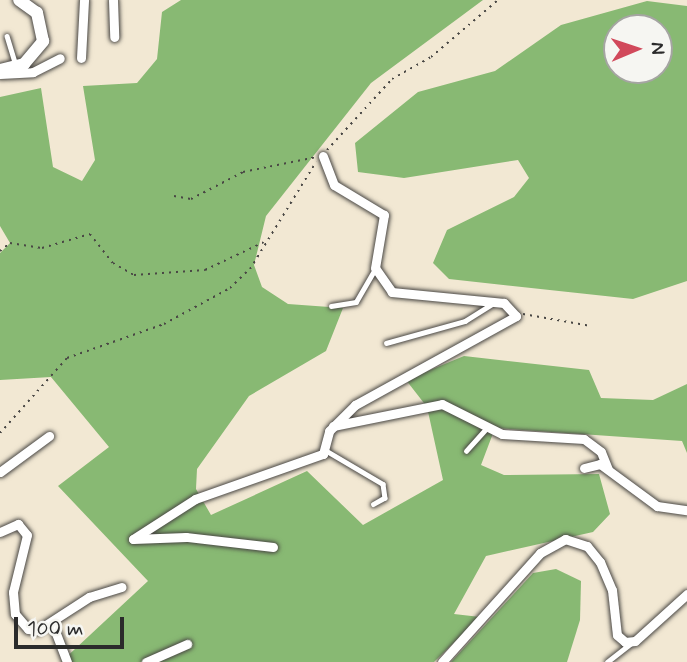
<!DOCTYPE html>
<html>
<head>
<meta charset="utf-8">
<style>
  body { margin:0 }
  #map { position:relative; width:687px; height:662px; overflow:hidden; background:#f2e8d3; font-family:Mynerve,sans-serif }
  div>[style] { position:absolute }
  .forest>* { inset:0; background:#88b973 }
  .path>* { height:2px; margin-top:-1px; transform-origin:0; background:repeating-linear-gradient(90deg,#494744 0 2px,transparent 0 7px) }
  .roads { filter:drop-shadow(0 0 2px #494744) drop-shadow(0 0 2px #494744) }
  .service>* { height:4.5px; margin:-2.25px; padding:0 2.25px; transform-origin:2.25px; border-radius:2.25px; background:#fff }
  .minor>* { height:9px; margin:-4.5px; padding:0 4.5px; transform-origin:4.5px; border-radius:4.5px; background:#fff }
  .secondary>* { height:12px; margin:-6px; padding:0 6px; transform-origin:6px; border-radius:6px; background:#fff }
  span { translate:-50% -50%; white-space:nowrap; text-align:center; line-height:1.15; -webkit-text-stroke:5px #f6f6f2; paint-order:stroke }
  .north { position:absolute; left:603px; top:14px; width:70px; height:70px; box-sizing:border-box; background:#f6f6f2; border:2px solid #a5a5a2; border-radius:50%; rotate:88deg; font-size:19px; font-weight:700; line-height:28px; text-align:center; color:#2b2b2b }
  .north::after { content:''; display:block; margin:auto; width:24px; height:32px; background:#d1495b; clip-path:polygon(50% 0,100% 100%,50% 72%,0 100%) }
  .scale { position:absolute; left:14px; top:617px; width:110px; height:32px; box-sizing:border-box; border:4px solid #2b2b2b; border-top:0; padding-left:9px; font-size:21px; line-height:24px; white-space:nowrap; color:#2b2b2b; -webkit-text-stroke:5px #f6f6f2; paint-order:stroke }
</style>
</head>
<body>
<div id="map">
  <div class="forest">
    <i style="clip-path:polygon(181px 0,483px 0,371px 83px,266px 216px,254px 265px,262px 287px,288px 304px,343px 308px,326px 351px,249px 396px,197px 469px,196px 489px,211px 515px,307px 471px,363px 525px,443px 480px,427px 407px,406px 380px,464px 356px,589px 370px,601px 398px,653px 400px,687px 384px,687px 453px,682px 441px,495px 428px,481px 465px,504px 475px,599px 474px,610px 514px,593px 532px,486px 556px,454px 614px,480px 617px,434px 662px,61px 662px,148px 581px,58px 486px,109px 447px,51px 377px,0 380px,0 253px,10px 243px,0 226px,0 97px,41px 88px,53px 167px,82px 181px,95px 160px,83px 86px,137px 83px,157px 59px,162px 12px)"></i>
    <i style="clip-path:polygon(evenodd,647px 1px,687px 6px,687px 281px,633px 299px,449px 279px,433px 263px,447px 230px,514px 197px,529px 178px,518px 160px,404px 178px,358px 172px,355px 143px,418px 92px,495px 71px,561px 25px,647px 1px,659px 28px,659px 70px,617px 70px,617px 28px,659px 28px)"></i>
    <i style="clip-path:polygon(556px 569px,581px 581px,580px 620px,567px 662px,451px 662px,533px 573px)"></i>
  </div>
  <div class="path">
    <i style="left:327px;top:150px;width:96px;rotate:-47.5deg"></i>
    <i style="left:392px;top:79px;width:45px;rotate:-29.4deg"></i>
    <i style="left:431px;top:57px;width:88px;rotate:-40.4deg"></i>
    <i style="left:174px;top:196px;width:17px;rotate:10deg"></i>
    <i style="left:191px;top:199px;width:59px;rotate:-27.4deg"></i>
    <i style="left:243px;top:172px;width:75px;rotate:-11.6deg"></i>
    <i style="left:0;top:251px;width:13px;rotate:-39deg"></i>
    <i style="left:10px;top:243px;width:32px;rotate:9deg"></i>
    <i style="left:42px;top:248px;width:50px;rotate:-16.3deg"></i>
    <i style="left:90px;top:234px;width:37px;rotate:52deg"></i>
    <i style="left:113px;top:263px;width:24px;rotate:30deg"></i>
    <i style="left:134px;top:275px;width:71px;rotate:-4deg"></i>
    <i style="left:205px;top:270px;width:65px;rotate:-25.4deg"></i>
    <i style="left:523px;top:314px;width:69px;rotate:10deg"></i>
    <i style="left:0;top:433px;width:101px;rotate:-48.2deg"></i>
    <i style="left:67px;top:358px;width:103px;rotate:-19.3deg"></i>
    <i style="left:164px;top:324px;width:75px;rotate:-28.6deg"></i>
    <i style="left:230px;top:288px;width:28px;rotate:-44deg"></i>
    <i style="left:250px;top:269px;width:126px;rotate:-58.3deg"></i>
  </div>
  <div class="roads">
    <div class="service">
      <i style="left:7px;top:36px;width:31px;rotate:73deg"></i>
      <i style="left:331px;top:306px;width:25px;rotate:-9deg"></i>
      <i style="left:356px;top:302px;width:38px;rotate:-60deg"></i>
      <i style="left:386px;top:343px;width:82px;rotate:-15.6deg"></i>
      <i style="left:465px;top:321px;width:32px;rotate:-32deg"></i>
      <i style="left:325px;top:450px;width:67px;rotate:30.4deg"></i>
      <i style="left:383px;top:484px;width:14px;rotate:82deg"></i>
      <i style="left:385px;top:498px;width:13px;rotate:151deg"></i>
      <i style="left:466px;top:451px;width:30px;rotate:-48deg"></i>
      <i style="left:607px;top:662px;width:34px;rotate:-38deg"></i>
    </div>
    <div class="minor">
      <i style="left:113px;top:0;width:37px;rotate:88deg"></i>
      <i style="left:81px;top:58px;width:58px;rotate:-87deg"></i>
      <i style="left:0;top:74px;width:33px;rotate:-3deg"></i>
      <i style="left:33px;top:72px;width:30px;rotate:-27deg"></i>
      <i style="left:333px;top:426px;width:111px;rotate:-11.4deg"></i>
      <i style="left:442px;top:404px;width:67px;rotate:26.6deg"></i>
      <i style="left:502px;top:434px;width:82px;rotate:3.5deg"></i>
      <i style="left:584px;top:439px;width:21px;rotate:37deg"></i>
      <i style="left:601px;top:452px;width:18px;rotate:68deg"></i>
      <i style="left:584px;top:468px;width:16px;rotate:-14deg"></i>
      <i style="left:600px;top:464px;width:71px;rotate:36.4deg"></i>
      <i style="left:657px;top:506px;width:30px;rotate:8deg"></i>
      <i style="left:0;top:472px;width:61px;rotate:-36.3deg"></i>
      <i style="left:0;top:532px;width:20px;rotate:-24deg"></i>
      <i style="left:18px;top:524px;width:14px;rotate:51deg"></i>
      <i style="left:27px;top:535px;width:59px;rotate:103.8deg"></i>
      <i style="left:13px;top:592px;width:22px;rotate:85deg"></i>
      <i style="left:15px;top:614px;width:20px;rotate:49deg"></i>
      <i style="left:28px;top:629px;width:10px;rotate:6deg"></i>
      <i style="left:38px;top:630px;width:61px;rotate:-32.9deg"></i>
      <i style="left:89px;top:597px;width:34px;rotate:-17deg"></i>
      <i style="left:273px;top:547px;width:88px;rotate:-173.4deg"></i>
      <i style="left:186px;top:537px;width:53px;rotate:177.8deg"></i>
      <i style="left:133px;top:539px;width:74px;rotate:-32.8deg"></i>
      <i style="left:195px;top:499px;width:136px;rotate:-19.4deg"></i>
      <i style="left:323px;top:454px;width:24px;rotate:-75deg"></i>
      <i style="left:329px;top:431px;width:37px;rotate:-45deg"></i>
      <i style="left:355px;top:405px;width:184px;rotate:-28.9deg"></i>
      <i style="left:516px;top:316px;width:18px;rotate:-133deg"></i>
      <i style="left:504px;top:303px;width:113px;rotate:-174.4deg"></i>
      <i style="left:392px;top:292px;width:29px;rotate:-125deg"></i>
      <i style="left:375px;top:268px;width:54px;rotate:-80.4deg"></i>
      <i style="left:384px;top:215px;width:58px;rotate:-149deg"></i>
      <i style="left:334px;top:185px;width:31px;rotate:-111deg"></i>
      <i style="left:52px;top:623px;width:42px;rotate:69deg"></i>
      <i style="left:146px;top:662px;width:45px;rotate:-23.7deg"></i>
      <i style="left:442px;top:662px;width:147px;rotate:-48deg"></i>
      <i style="left:540px;top:553px;width:29px;rotate:-29deg"></i>
      <i style="left:565px;top:539px;width:23px;rotate:18deg"></i>
      <i style="left:587px;top:546px;width:21px;rotate:51deg"></i>
      <i style="left:600px;top:562px;width:30px;rotate:67deg"></i>
      <i style="left:612px;top:590px;width:45px;rotate:83.7deg"></i>
      <i style="left:617px;top:635px;width:11px;rotate:41deg"></i>
      <i style="left:625px;top:642px;width:10px;rotate:-6deg"></i>
      <i style="left:635px;top:641px;width:70px;rotate:-42.1deg"></i>
    </div>
    <div class="secondary">
      <i style="left:0;top:70px;width:25px;rotate:-14deg"></i>
      <i style="left:24px;top:64px;width:30px;rotate:-50deg"></i>
      <i style="left:43px;top:41px;width:29px;rotate:-102deg"></i>
      <i style="left:37px;top:13px;width:22px;rotate:-144deg"></i>
    </div>
  </div>
  <div class="north">N</div>
  <div class="scale">100 m</div>
</div>
</body>
</html>
